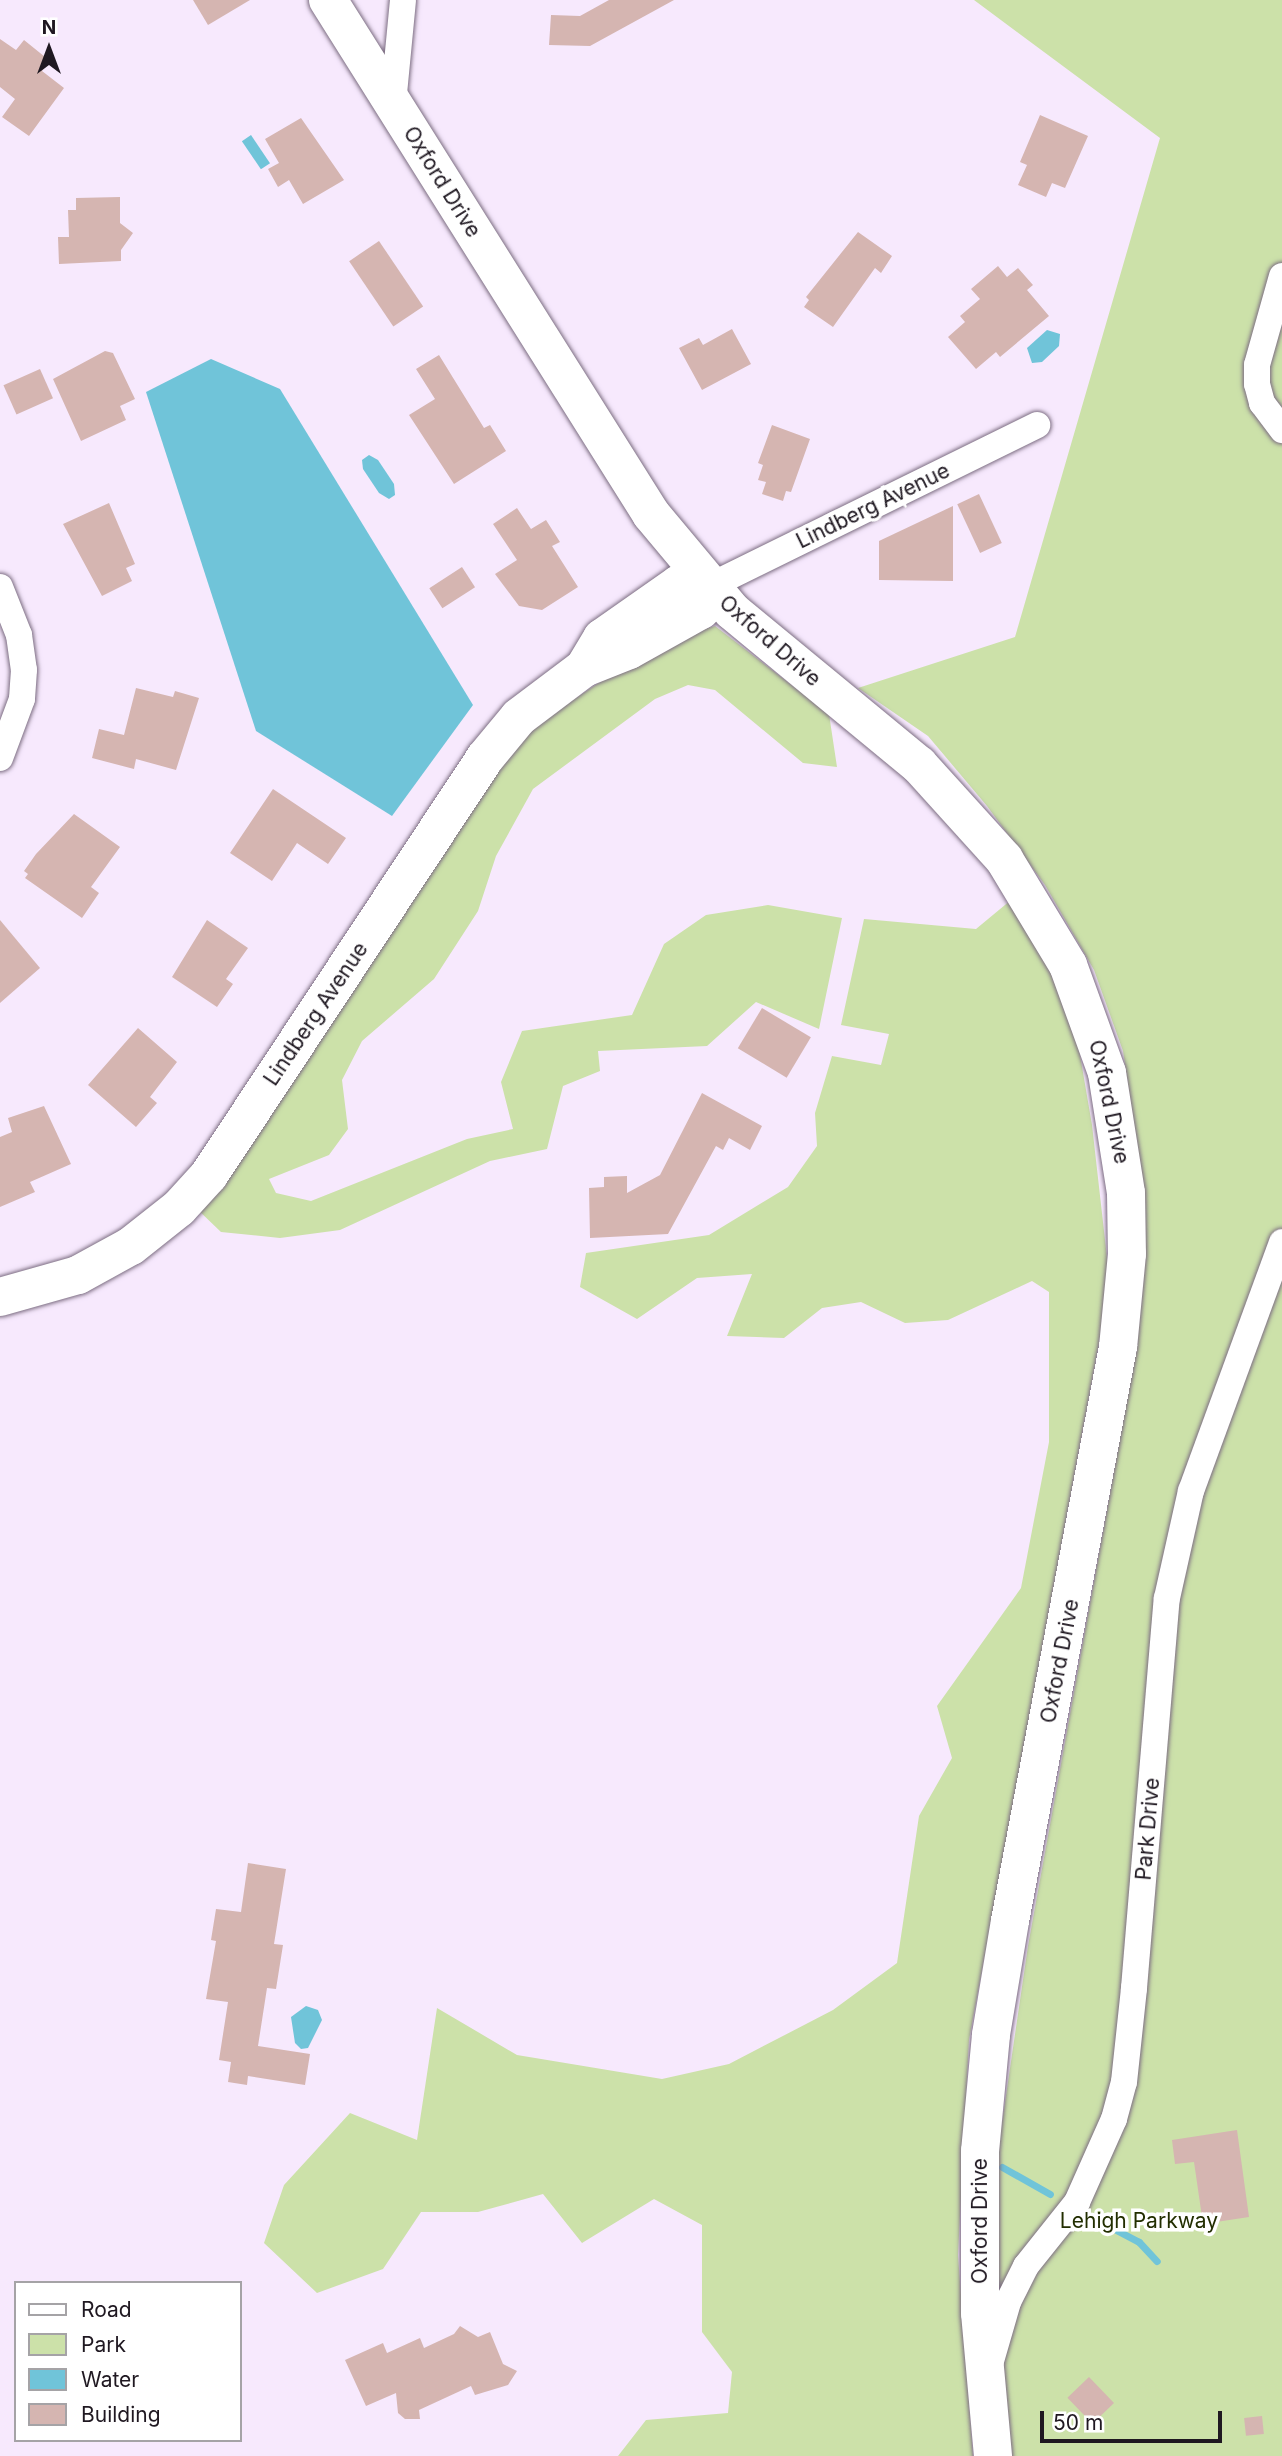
<!DOCTYPE html>
<html>
<head>
<meta charset="utf-8">
<style>
  body { margin:0 }
  #map { position:relative; width:1282px; height:2456px; overflow:hidden; background:#f7e9fd; font-family:Inter,sans-serif }
  div>[style] { position:absolute }
  .green>* { inset:0; background:#cce1a9 }
  .water>* { inset:0; background:#70c4d9; transform-origin:0 0 }
  .stream>* { height:7px; margin:-3.5px; padding:0 3.5px; transform-origin:3.5px; border-radius:3.5px; background:#70c4d9 }
  .building>* { inset:0; background:#d5b5b1; transform-origin:0 0 }
  .roads { filter:drop-shadow(0 0 2px #7c6d82) drop-shadow(0 0 2px #7c6d82) }
  .street>* { height:26px; margin:-13px; padding:0 13px; transform-origin:13px; border-radius:13px; background:#fff }
  .secondary>* { height:38px; margin:-19px; padding:0 19px; transform-origin:19px; border-radius:19px; background:#fff }
  span { translate:-50% -50%; white-space:nowrap; text-align:center; line-height:1.15; -webkit-text-stroke:7px #fff; paint-order:stroke }
  .street-label { font-size:21px; color:#1f1821 }
  .park-label { font-size:21px; color:#222e00 }
  .legend { position:absolute; left:14px; top:2281px; width:228px; height:161px; box-sizing:border-box; background:#fff; border:2px solid #a5a3a6; margin:0; padding:9px 12px; list-style:none; font-size:21px; color:#1f1821 }
  .legend li { display:flex; align-items:center; gap:14px; height:35px }
  .legend b { width:35px; border:2px solid #a5a3a6 }
  .north { position:absolute; left:14px; top:14px; width:70px; height:70px; -webkit-text-stroke:5px #fff; paint-order:stroke; rotate:0deg; font-size:19px; font-weight:700; line-height:28px; text-align:center; color:#1f1821 }
  .north::after { content:''; display:block; margin:auto; width:24px; height:32px; background:#1f1821; clip-path:polygon(50% 0,100% 100%,50% 72%,0 100%) }
  .scale { position:absolute; left:1040px; top:2411px; width:182px; height:32px; box-sizing:border-box; border:4px solid #1f1821; border-top:0; padding-left:9px; font-size:21px; line-height:24px; white-space:nowrap; color:#1f1821; -webkit-text-stroke:5px #fff; paint-order:stroke }
</style>
</head>
<body>
<div id="map">
  <div class="green">
    <i style="clip-path:polygon(974px 0,1282px 0,1282px 2456px,1012px 2456px,993px 2295px,994px 2177px,1028px 1946px,1126px 1405px,1135px 1133px,1123px 1051px,1094px 970px,1045px 885px,987px 806px,928px 736px,858px 688px,1015px 637px,1160px 138px)"></i>
    <i style="clip-path:polygon(715px 626px,829px 714px,837px 767px,803px 763px,715px 690px,688px 685px,655px 699px,533px 789px,496px 856px,478px 911px,434px 979px,362px 1041px,342px 1080px,348px 1129px,329px 1155px,269px 1179px,276px 1193px,311px 1201px,467px 1139px,513px 1129px,501px 1082px,522px 1031px,632px 1015px,664px 944px,706px 915px,768px 905px,842px 918px,819px 1029px,756px 1002px,707px 1046px,598px 1051px,600px 1071px,563px 1086px,547px 1149px,490px 1161px,340px 1230px,280px 1238px,221px 1232px,196px 1208px,519px 736px,627px 664px,674px 638px)"></i>
    <i style="clip-path:polygon(1011px 900px,1045px 959px,1075px 1026px,1092px 1125px,1110px 1284px,969px 2040px,958px 2255px,973px 2456px,618px 2456px,646px 2420px,728px 2413px,732px 2372px,702px 2332px,702px 2225px,654px 2199px,582px 2243px,543px 2194px,478px 2212px,421px 2212px,383px 2269px,317px 2293px,264px 2243px,284px 2185px,350px 2113px,417px 2140px,437px 2008px,517px 2055px,662px 2079px,729px 2064px,833px 2010px,897px 1963px,919px 1816px,952px 1758px,937px 1706px,1021px 1588px,1049px 1442px,1049px 1292px,1032px 1281px,948px 1320px,905px 1323px,861px 1302px,822px 1308px,784px 1338px,727px 1336px,752px 1274px,697px 1278px,637px 1319px,580px 1287px,586px 1253px,709px 1235px,788px 1187px,817px 1146px,815px 1113px,832px 1056px,881px 1065px,889px 1034px,841px 1025px,864px 919px,976px 929px)"></i>
  </div>
  <div class="water">
    <i style="left:251px;top:135px;width:34px;height:11px;rotate:56deg"></i>
    <i style="clip-path:polygon(1047px 330px,1060px 334px,1059px 346px,1042px 362px,1032px 363px,1027px 348px)"></i>
    <i style="clip-path:polygon(211px 359px,280px 389px,473px 705px,392px 816px,256px 731px,146px 392px)"></i>
    <i style="clip-path:polygon(369px 455px,378px 460px,394px 484px,395px 495px,389px 499px,379px 493px,363px 469px,362px 460px)"></i>
    <i style="clip-path:polygon(306px 2006px,318px 2010px,322px 2020px,308px 2048px,301px 2049px,295px 2043px,291px 2017px)"></i>
  </div>
  <div class="stream">
    <i style="left:1002px;top:2167px;width:55px;rotate:29.4deg"></i>
    <i style="left:1099px;top:2221px;width:45px;rotate:27.7deg"></i>
    <i style="left:1139px;top:2242px;width:26px;rotate:47deg"></i>
  </div>
  <div class="building">
    <i style="clip-path:polygon(193px 0,250px 0,208px 25px)"></i>
    <i style="clip-path:polygon(609px 0,674px 0,590px 46px,549px 45px,551px 15px,580px 16px)"></i>
    <i style="clip-path:polygon(0 39px,16px 50px,24px 40px,50px 61px,42px 71px,64px 88px,29px 136px,2px 117px,15px 99px,0 87px)"></i>
    <i style="clip-path:polygon(1040px 115px,1088px 136px,1065px 188px,1052px 183px,1046px 197px,1018px 185px,1027px 165px,1020px 162px)"></i>
    <i style="clip-path:polygon(301px 118px,344px 180px,303px 204px,289px 180px,278px 187px,268px 169px,279px 163px,265px 139px)"></i>
    <i style="clip-path:polygon(120px 197px,120px 223px,133px 233px,121px 250px,121px 261px,59px 264px,58px 237px,69px 237px,68px 210px,76px 210px,76px 198px)"></i>
    <i style="clip-path:polygon(858px 232px,892px 256px,881px 273px,875px 268px,833px 327px,804px 307px,809px 300px,806px 297px)"></i>
    <i style="left:379px;top:241px;width:79px;height:36px;rotate:56deg"></i>
    <i style="clip-path:polygon(998px 266px,1007px 277px,1018px 268px,1033px 285px,1027px 290px,1049px 316px,1000px 357px,996px 352px,976px 369px,948px 337px,965px 322px,960px 316px,980px 299px,971px 289px)"></i>
    <i style="clip-path:polygon(732px 329px,751px 364px,702px 390px,679px 348px,699px 338px,703px 345px)"></i>
    <i style="clip-path:polygon(105px 351px,113px 353px,135px 399px,120px 406px,126px 420px,81px 441px,53px 379px)"></i>
    <i style="clip-path:polygon(439px 355px,484px 428px,490px 425px,506px 451px,454px 484px,409px 415px,435px 399px,416px 369px)"></i>
    <i style="left:40px;top:369px;width:32px;height:40px;rotate:66deg"></i>
    <i style="clip-path:polygon(772px 425px,810px 439px,791px 492px,786px 491px,783px 501px,762px 494px,766px 482px,758px 480px,763px 465px,758px 463px)"></i>
    <i style="left:979px;top:494px;width:54px;height:24px;rotate:65deg"></i>
    <i style="clip-path:polygon(109px 503px,135px 564px,126px 568px,132px 581px,102px 596px,63px 524px)"></i>
    <i style="clip-path:polygon(953px 506px,953px 581px,879px 580px,879px 541px)"></i>
    <i style="clip-path:polygon(517px 508px,531px 529px,546px 520px,560px 542px,552px 546px,578px 587px,542px 610px,519px 606px,495px 574px,517px 560px,493px 524px)"></i>
    <i style="left:462px;top:567px;width:24px;height:39px;rotate:57deg"></i>
    <i style="clip-path:polygon(136px 688px,173px 697px,175px 691px,199px 698px,176px 770px,136px 759px,134px 769px,92px 758px,99px 729px,124px 735px)"></i>
    <i style="clip-path:polygon(273px 789px,346px 838px,328px 864px,297px 843px,272px 881px,230px 853px)"></i>
    <i style="clip-path:polygon(74px 814px,120px 847px,91px 887px,99px 893px,82px 918px,25px 878px,28px 874px,24px 871px,36px 854px)"></i>
    <i style="clip-path:polygon(0 920px,40px 968px,0 1003px)"></i>
    <i style="clip-path:polygon(207px 920px,248px 948px,226px 979px,233px 984px,217px 1007px,172px 977px)"></i>
    <i style="left:762px;top:1008px;width:57px;height:47px;rotate:31deg"></i>
    <i style="clip-path:polygon(138px 1028px,177px 1062px,150px 1097px,157px 1103px,136px 1127px,88px 1085px)"></i>
    <i style="clip-path:polygon(702px 1093px,762px 1126px,750px 1150px,729px 1138px,723px 1150px,716px 1146px,668px 1234px,590px 1238px,589px 1188px,604px 1187px,604px 1177px,627px 1176px,627px 1193px,660px 1175px)"></i>
    <i style="clip-path:polygon(44px 1106px,71px 1164px,30px 1182px,35px 1192px,0 1207px,0 1137px,12px 1132px,8px 1118px)"></i>
    <i style="clip-path:polygon(248px 1863px,286px 1869px,274px 1944px,283px 1945px,276px 1989px,267px 1988px,258px 2046px,310px 2054px,305px 2085px,248px 2076px,247px 2085px,228px 2082px,231px 2062px,219px 2060px,228px 2002px,206px 1999px,216px 1941px,211px 1940px,216px 1909px,241px 1912px)"></i>
    <i style="clip-path:polygon(1237px 2130px,1249px 2217px,1203px 2224px,1194px 2162px,1175px 2164px,1172px 2140px)"></i>
    <i style="clip-path:polygon(460px 2326px,478px 2337px,490px 2332px,503px 2364px,517px 2371px,508px 2385px,475px 2395px,471px 2386px,419px 2410px,420px 2419px,405px 2419px,398px 2413px,396px 2393px,366px 2406px,345px 2360px,383px 2343px,387px 2353px,420px 2338px,424px 2348px,454px 2334px)"></i>
    <i style="left:1089px;top:2377px;width:36px;height:30px;rotate:46deg"></i>
    <i style="left:1262px;top:2416px;width:18px;height:18px;rotate:84deg"></i>
  </div>
  <div class="roads">
    <div class="street">
      <i style="left:393px;top:104px;width:104px;rotate:-84.5deg"></i>
      <i style="left:1282px;top:276px;width:92px;rotate:105.7deg"></i>
      <i style="left:1257px;top:365px;width:19px;rotate:90deg"></i>
      <i style="left:1257px;top:384px;width:20px;rotate:75deg"></i>
      <i style="left:1262px;top:403px;width:34px;rotate:53deg"></i>
      <i style="left:0;top:587px;width:52px;rotate:68.4deg"></i>
      <i style="left:19px;top:635px;width:35px;rotate:82deg"></i>
      <i style="left:24px;top:670px;width:29px;rotate:94deg"></i>
      <i style="left:22px;top:699px;width:63px;rotate:110.4deg"></i>
      <i style="left:708px;top:587px;width:367px;rotate:-26.2deg"></i>
      <i style="left:991px;top:2361px;width:61px;rotate:-73.9deg"></i>
      <i style="left:1008px;top:2302px;width:40px;rotate:-63.4deg"></i>
      <i style="left:1026px;top:2266px;width:82px;rotate:-51.4deg"></i>
      <i style="left:1077px;top:2202px;width:91px;rotate:-66deg"></i>
      <i style="left:1114px;top:2119px;width:38px;rotate:-75deg"></i>
      <i style="left:1124px;top:2082px;width:95px;rotate:-83.9deg"></i>
      <i style="left:1134px;top:1988px;width:391px;rotate:-85.2deg"></i>
      <i style="left:1167px;top:1598px;width:110px;rotate:-77.4deg"></i>
      <i style="left:1191px;top:1491px;width:265px;rotate:-69.9deg"></i>
    </div>
    <div class="secondary">
      <i style="left:328px;top:0;width:607px;rotate:57.85deg"></i>
      <i style="left:651px;top:514px;width:126px;rotate:50.1deg"></i>
      <i style="left:732px;top:611px;width:242px;rotate:39.5deg"></i>
      <i style="left:919px;top:765px;width:127px;rotate:47.9deg"></i>
      <i style="left:1004px;top:859px;width:124px;rotate:58.9deg"></i>
      <i style="left:1068px;top:965px;width:115px;rotate:70.1deg"></i>
      <i style="left:1107px;top:1073px;width:121px;rotate:81deg"></i>
      <i style="left:1126px;top:1193px;width:61px;rotate:89.1deg"></i>
      <i style="left:1127px;top:1254px;width:93px;rotate:95.5deg"></i>
      <i style="left:1118px;top:1347px;width:584px;rotate:100.66deg"></i>
      <i style="left:1010px;top:1921px;width:116px;rotate:99.5deg"></i>
      <i style="left:991px;top:2035px;width:117px;rotate:95.4deg"></i>
      <i style="left:980px;top:2151px;width:162px;rotate:90deg"></i>
      <i style="left:980px;top:2313px;width:144px;rotate:84.8deg"></i>
      <i style="left:679px;top:584px;width:29px;rotate:6deg"></i>
      <i style="left:708px;top:587px;width:24px;rotate:107deg"></i>
      <i style="left:701px;top:610px;width:82px;rotate:150.9deg"></i>
      <i style="left:629px;top:650px;width:48px;rotate:158.2deg"></i>
      <i style="left:584px;top:668px;width:35px;rotate:-59deg"></i>
      <i style="left:602px;top:638px;width:94px;rotate:-35deg"></i>
      <i style="left:0;top:1297px;width:81px;rotate:-15.8deg"></i>
      <i style="left:78px;top:1275px;width:60px;rotate:-28.7deg"></i>
      <i style="left:131px;top:1246px;width:61px;rotate:-38.4deg"></i>
      <i style="left:179px;top:1208px;width:45px;rotate:-47.7deg"></i>
      <i style="left:209px;top:1175px;width:500px;rotate:-56.5deg"></i>
      <i style="left:485px;top:758px;width:53px;rotate:-50.3deg"></i>
      <i style="left:519px;top:717px;width:81px;rotate:-37deg"></i>
    </div>
  </div>
  <div class="street-label">
    <span style="left:442px;top:182px;rotate:58deg">Oxford Drive</span>
    <span style="left:873px;top:506px;rotate:-26deg">Lindberg Avenue</span>
    <span style="left:770px;top:641px;rotate:41deg">Oxford Drive</span>
    <span style="left:316px;top:1014px;rotate:-56deg">Lindberg Avenue</span>
    <span style="left:1109px;top:1102px;rotate:78deg">Oxford Drive</span>
    <span style="left:1060px;top:1661px;rotate:-79deg">Oxford Drive</span>
    <span style="left:1148px;top:1829px;rotate:-85deg">Park Drive</span>
    <span style="left:980px;top:2221px;rotate:-90deg">Oxford Drive</span>
  </div>
  <div class="park-label">
    <span style="left:1139px;top:2221px">Lehigh Parkway</span>
  </div>
  <ul class="legend">
  <li><b style="height:9px;background:#fff"></b>Road</li>
  <li><b style="height:19px;background:#cce1a9"></b>Park</li>
  <li><b style="height:19px;background:#70c4d9"></b>Water</li>
  <li><b style="height:19px;background:#d5b5b1"></b>Building</li>
  </ul>
  <div class="north">N</div>
  <div class="scale">50 m</div>
</div>
</body>
</html>
